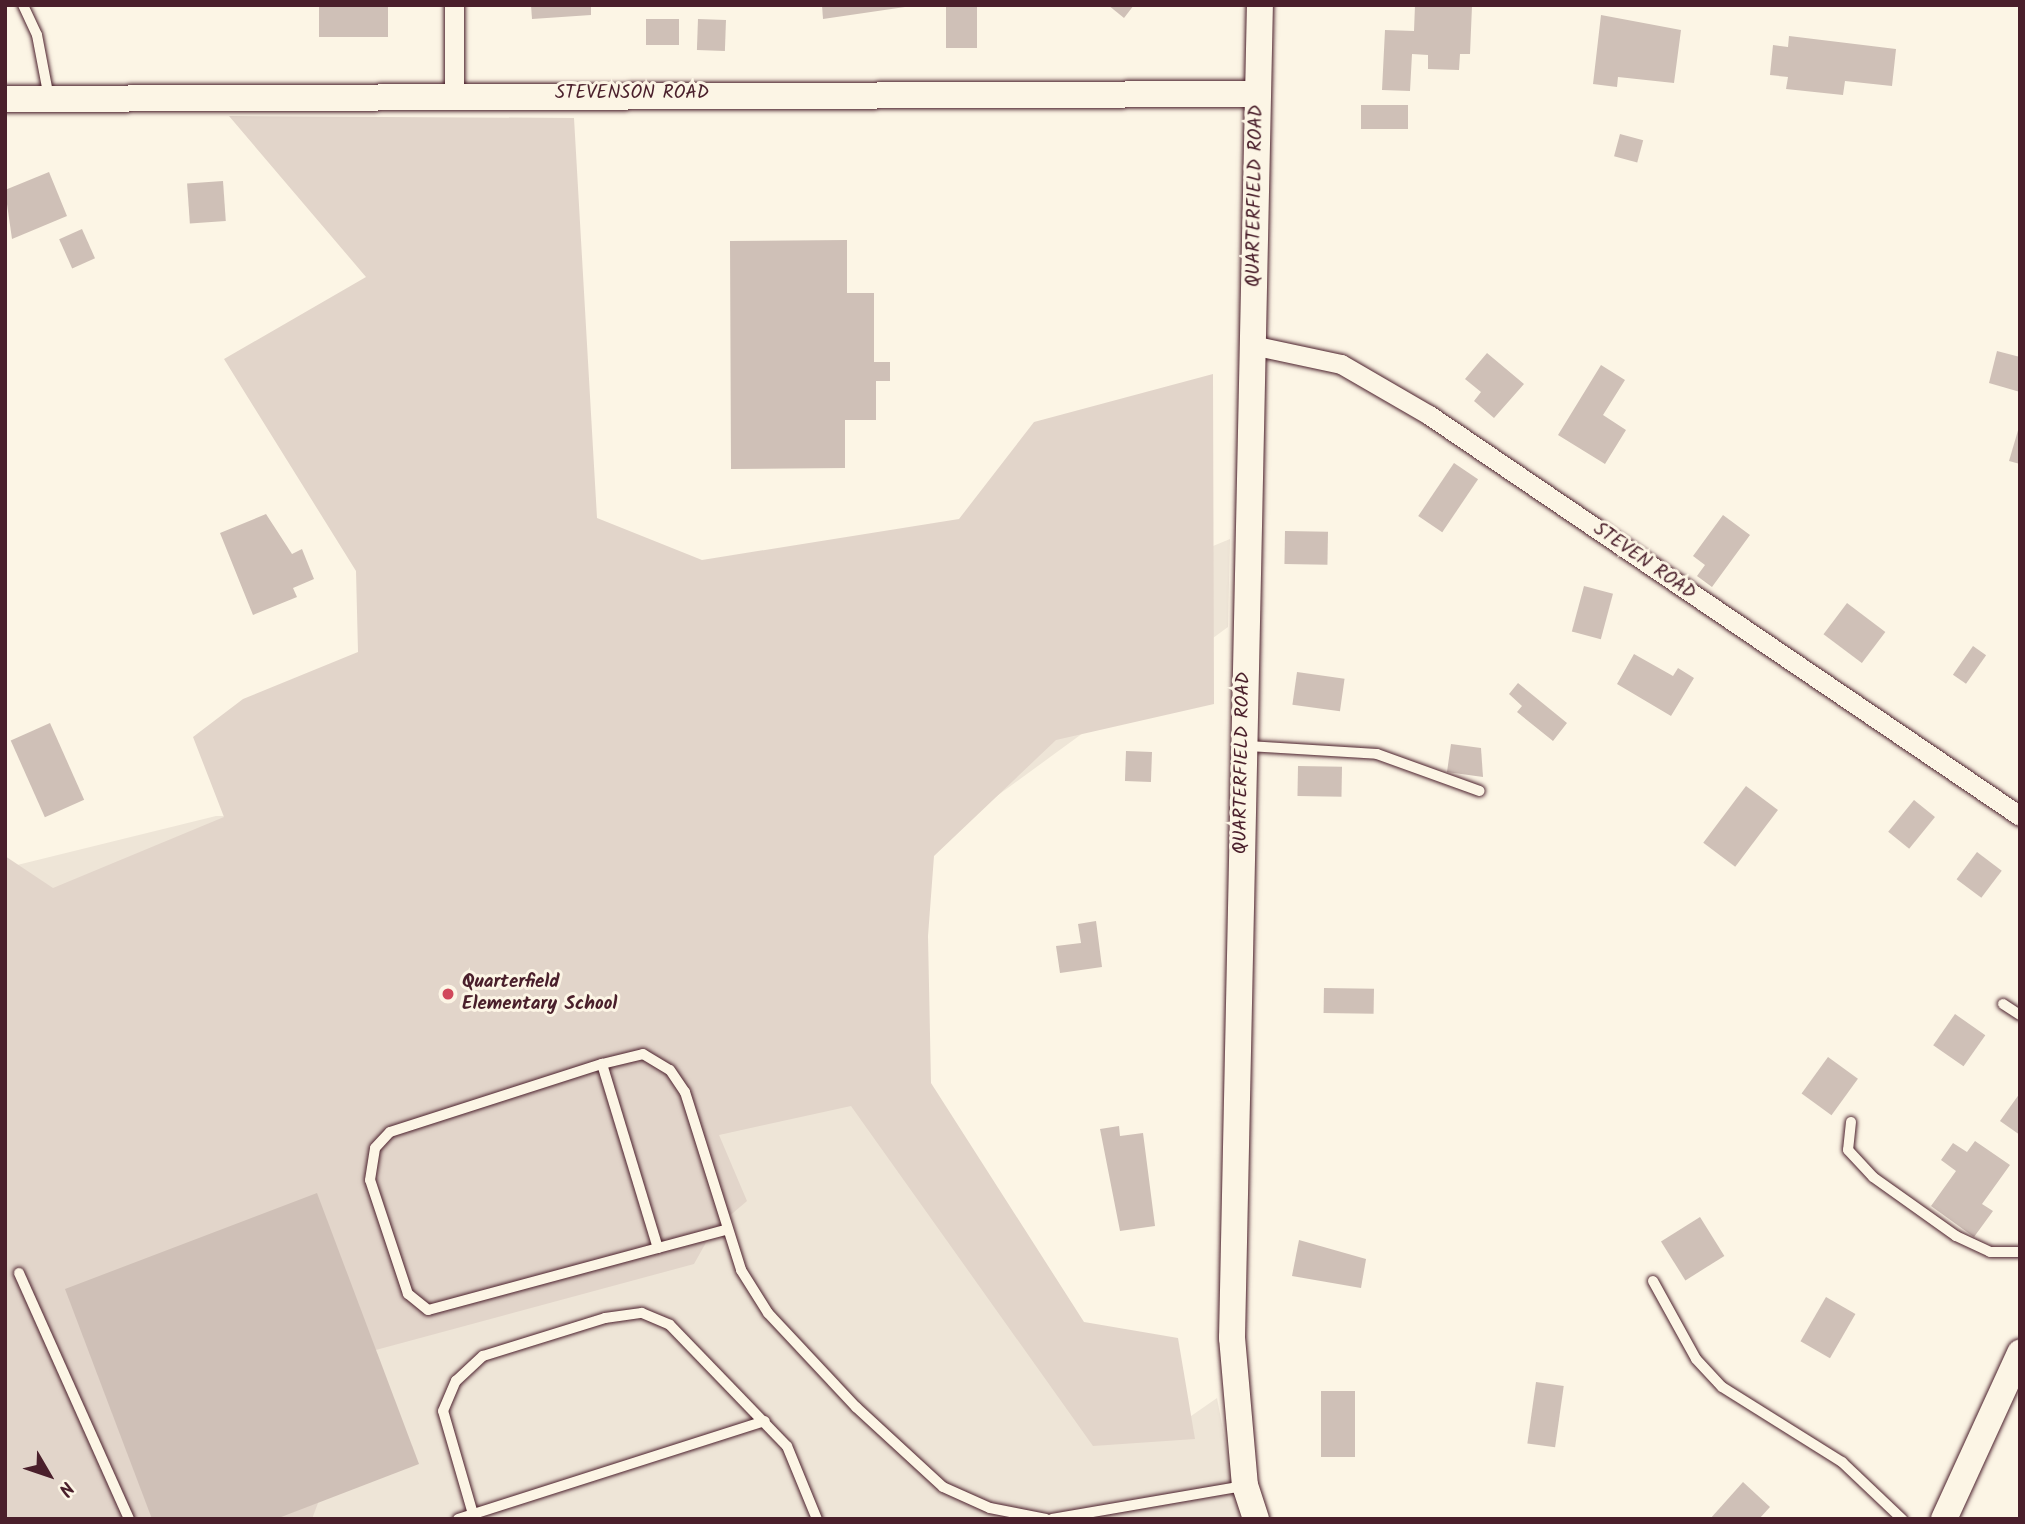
<!DOCTYPE html>
<html>
<head>
<meta charset="utf-8">
<style>
  body { margin:0 }
  #map { position:relative; width:2025px; height:1524px; overflow:hidden; background:#fcf5e5; font-family:Kalam,sans-serif }
  div>[style] { position:absolute }
  .built>* { inset:0; background:#eee5d7 }
  .green>* { inset:0; background:#e2d5ca }
  .building>* { inset:0; background:#cfc0b7; transform-origin:0 0 }
  .roads { filter:drop-shadow(0 0 2px #4a1f2b) drop-shadow(0 0 2px #4a1f2b) }
  .lane>* { height:10px; margin:-5px; padding:0 5px; transform-origin:5px; border-radius:5px; background:#fcf5e5 }
  .street>* { height:19px; margin:-9.5px; padding:0 9.5px; transform-origin:9.5px; border-radius:9.5px; background:#fcf5e5 }
  .secondary>* { height:26px; margin:-13px; padding:0 13px; transform-origin:13px; border-radius:13px; background:#fcf5e5 }
  .dots>* { width:19px; height:19px; translate:-50% -50%; box-sizing:border-box; border:4px solid #fcf5e5; border-radius:50% }
  span { translate:-50% -50%; white-space:nowrap; text-align:center; line-height:1.15; -webkit-text-stroke:6px #fcf5e5; paint-order:stroke }
  .street-label { font-size:19px; color:#4a1f2b }
  .poi-label { font-size:19px; color:#4a1f2b; font-weight:700 }
  .left { translate:0 -50%; text-align:left }
  .frame { position:absolute; inset:0; border:7px solid #4a1f2b; pointer-events:none }
  .north { position:absolute; left:14px; top:1440px; width:70px; height:70px; -webkit-text-stroke:5px #fcf5e5; paint-order:stroke; rotate:129deg; font-size:19px; font-weight:700; line-height:28px; text-align:center; color:#4a1f2b }
  .north::after { content:''; display:block; margin:auto; width:24px; height:32px; background:#4a1f2b; clip-path:polygon(50% 0,100% 100%,50% 72%,0 100%) }
</style>
</head>
<body>
<div id="map">
  <div class="built">
    <i style="clip-path:polygon(1230px 539px,1228px 627px,897px 869px,889px 1034px,1158px 1439px,1217px 1398px,1240px 1519px,5px 1519px,5px 868px,216px 816px,484px 817px,701px 758px)"></i>
  </div>
  <div class="green">
    <i style="clip-path:polygon(229px 116px,574px 118px,597px 518px,702px 560px,959px 519px,1034px 422px,1213px 374px,1214px 704px,1056px 740px,934px 856px,928px 936px,931px 1083px,1084px 1322px,1178px 1338px,1195px 1439px,1093px 1446px,851px 1106px,719px 1135px,747px 1201px,713px 1230px,694px 1264px,298px 1371px,318px 1503px,312px 1519px,5px 1519px,5px 856px,53px 888px,224px 817px,193px 737px,243px 699px,358px 652px,356px 571px,224px 359px,366px 277px)"></i>
  </div>
  <div class="building">
    <i style="left:319px;top:5px;width:69px;height:32px"></i>
    <i style="clip-path:polygon(531px 5px,591px 5px,591px 15px,532px 19px)"></i>
    <i style="clip-path:polygon(822px 5px,905px 5px,905px 7px,823px 19px)"></i>
    <i style="left:946px;top:5px;width:31px;height:43px"></i>
    <i style="clip-path:polygon(1108px 5px,1134px 5px,1124px 18px)"></i>
    <i style="clip-path:polygon(1415px 5px,1472px 6px,1470px 54px,1460px 54px,1459px 70px,1428px 69px,1428px 55px,1412px 54px,1410px 91px,1382px 90px,1385px 30px,1414px 31px)"></i>
    <i style="clip-path:polygon(1601px 15px,1681px 30px,1674px 83px,1618px 77px,1617px 87px,1593px 84px)"></i>
    <i style="left:646px;top:19px;width:33px;height:26px"></i>
    <i style="left:698px;top:19px;width:28px;height:31px;rotate:2deg"></i>
    <i style="clip-path:polygon(1789px 36px,1896px 49px,1892px 86px,1845px 81px,1843px 95px,1786px 89px,1788px 77px,1770px 75px,1773px 45px,1788px 47px)"></i>
    <i style="left:1361px;top:105px;width:47px;height:24px"></i>
    <i style="left:1620px;top:134px;width:24px;height:23px;rotate:15deg"></i>
    <i style="clip-path:polygon(49px 172px,67px 216px,12px 239px,5px 190px)"></i>
    <i style="left:223px;top:181px;width:40px;height:36px;rotate:86deg"></i>
    <i style="left:82px;top:229px;width:32px;height:25px;rotate:66deg"></i>
    <i style="clip-path:polygon(847px 240px,847px 293px,874px 293px,874px 362px,890px 362px,890px 381px,876px 381px,876px 420px,845px 420px,845px 468px,731px 469px,730px 241px)"></i>
    <i style="clip-path:polygon(1997px 351px,2020px 357px,2020px 392px,1989px 383px)"></i>
    <i style="clip-path:polygon(1487px 353px,1524px 384px,1494px 418px,1474px 401px,1481px 392px,1465px 379px)"></i>
    <i style="clip-path:polygon(1601px 365px,1625px 380px,1603px 415px,1626px 430px,1605px 464px,1558px 435px)"></i>
    <i style="clip-path:polygon(2019px 427px,2020px 427px,2020px 464px,2009px 461px)"></i>
    <i style="left:1454px;top:463px;width:29px;height:64px;rotate:34deg"></i>
    <i style="clip-path:polygon(266px 514px,292px 554px,302px 549px,314px 579px,293px 588px,297px 597px,253px 615px,220px 533px)"></i>
    <i style="clip-path:polygon(1723px 515px,1750px 535px,1712px 587px,1697px 576px,1705px 565px,1693px 556px)"></i>
    <i style="left:1285px;top:531px;width:43px;height:33px;rotate:1deg"></i>
    <i style="left:1584px;top:586px;width:30px;height:47px;rotate:15deg"></i>
    <i style="left:1847px;top:603px;width:48px;height:39px;rotate:37deg"></i>
    <i style="left:1973px;top:646px;width:16px;height:35px;rotate:35deg"></i>
    <i style="clip-path:polygon(1634px 654px,1673px 676px,1678px 668px,1694px 678px,1671px 716px,1617px 684px)"></i>
    <i style="left:1297px;top:672px;width:48px;height:33px;rotate:8deg"></i>
    <i style="clip-path:polygon(1518px 683px,1567px 723px,1553px 741px,1517px 712px,1522px 706px,1509px 694px)"></i>
    <i style="left:50px;top:723px;width:84px;height:43px;rotate:66deg"></i>
    <i style="clip-path:polygon(1451px 744px,1481px 748px,1483px 777px,1447px 772px)"></i>
    <i style="left:1126px;top:751px;width:26px;height:30px;rotate:2deg"></i>
    <i style="left:1298px;top:766px;width:44px;height:30px;rotate:1deg"></i>
    <i style="left:1746px;top:786px;width:40px;height:71px;rotate:37deg"></i>
    <i style="left:1914px;top:800px;width:27px;height:41px;rotate:39deg"></i>
    <i style="left:1977px;top:852px;width:31px;height:34px;rotate:37deg"></i>
    <i style="clip-path:polygon(1096px 921px,1102px 967px,1060px 973px,1056px 946px,1081px 943px,1078px 924px)"></i>
    <i style="left:1324px;top:988px;width:50px;height:25px;rotate:1deg"></i>
    <i style="left:1955px;top:1014px;width:37px;height:38px;rotate:35deg"></i>
    <i style="left:1828px;top:1057px;width:37px;height:45px;rotate:36deg"></i>
    <i style="clip-path:polygon(2020px 1093px,2020px 1135px,2000px 1121px)"></i>
    <i style="clip-path:polygon(1119px 1126px,1120px 1136px,1143px 1133px,1155px 1226px,1120px 1231px,1100px 1129px)"></i>
    <i style="clip-path:polygon(1975px 1141px,2010px 1165px,1982px 1204px,1993px 1211px,1974px 1237px,1931px 1206px,1956px 1171px,1941px 1160px,1953px 1143px,1967px 1152px)"></i>
    <i style="clip-path:polygon(317px 1193px,419px 1464px,276px 1519px,152px 1519px,65px 1289px)"></i>
    <i style="left:1700px;top:1217px;width:46px;height:46px;rotate:58deg"></i>
    <i style="clip-path:polygon(1299px 1240px,1366px 1259px,1361px 1288px,1292px 1276px)"></i>
    <i style="left:1826px;top:1297px;width:34px;height:51px;rotate:30deg"></i>
    <i style="left:1536px;top:1382px;width:28px;height:62px;rotate:8deg"></i>
    <i style="left:1321px;top:1391px;width:34px;height:66px"></i>
    <i style="clip-path:polygon(1743px 1482px,1770px 1507px,1759px 1519px,1710px 1519px)"></i>
  </div>
  <div class="roads">
    <div class="lane">
      <i style="left:23px;top:5px;width:33px;rotate:65deg"></i>
      <i style="left:37px;top:35px;width:64px;rotate:79.2deg"></i>
      <i style="left:1248px;top:746px;width:129px;rotate:3.5deg"></i>
      <i style="left:1377px;top:754px;width:109px;rotate:19.8deg"></i>
      <i style="left:2003px;top:1004px;width:20px;rotate:33deg"></i>
      <i style="left:602px;top:1064px;width:192px;rotate:73.1deg"></i>
      <i style="left:658px;top:1248px;width:238px;rotate:164.9deg"></i>
      <i style="left:428px;top:1310px;width:26px;rotate:-141deg"></i>
      <i style="left:408px;top:1294px;width:120px;rotate:-108.4deg"></i>
      <i style="left:370px;top:1180px;width:32px;rotate:-81deg"></i>
      <i style="left:375px;top:1148px;width:22px;rotate:-47deg"></i>
      <i style="left:390px;top:1132px;width:223px;rotate:-17.8deg"></i>
      <i style="left:602px;top:1064px;width:42px;rotate:-13.7deg"></i>
      <i style="left:643px;top:1054px;width:31px;rotate:31deg"></i>
      <i style="left:670px;top:1070px;width:27px;rotate:56deg"></i>
      <i style="left:685px;top:1092px;width:187px;rotate:72.5deg"></i>
      <i style="left:741px;top:1270px;width:51px;rotate:57.9deg"></i>
      <i style="left:768px;top:1313px;width:129px;rotate:46.9deg"></i>
      <i style="left:856px;top:1407px;width:118px;rotate:42.6deg"></i>
      <i style="left:943px;top:1487px;width:51px;rotate:24.1deg"></i>
      <i style="left:990px;top:1508px;width:57px;rotate:11.1deg"></i>
      <i style="left:1851px;top:1122px;width:28px;rotate:96deg"></i>
      <i style="left:1848px;top:1150px;width:37px;rotate:47deg"></i>
      <i style="left:1873px;top:1177px;width:102px;rotate:35.4deg"></i>
      <i style="left:1956px;top:1236px;width:38px;rotate:25deg"></i>
      <i style="left:1990px;top:1252px;width:30px"></i>
      <i style="left:658px;top:1248px;width:69px;rotate:-15deg"></i>
      <i style="left:19px;top:1273px;width:269px;rotate:65.9deg"></i>
      <i style="left:1653px;top:1281px;width:89px;rotate:61.1deg"></i>
      <i style="left:1696px;top:1359px;width:38px;rotate:47deg"></i>
      <i style="left:1722px;top:1387px;width:142px;rotate:32deg"></i>
      <i style="left:1842px;top:1462px;width:83px;rotate:43.5deg"></i>
      <i style="left:473px;top:1514px;width:107px;rotate:-106.2deg"></i>
      <i style="left:443px;top:1411px;width:33px;rotate:-67deg"></i>
      <i style="left:456px;top:1381px;width:37px;rotate:-43deg"></i>
      <i style="left:483px;top:1356px;width:128px;rotate:-17.3deg"></i>
      <i style="left:605px;top:1318px;width:37px;rotate:-8deg"></i>
      <i style="left:642px;top:1313px;width:30px;rotate:23deg"></i>
      <i style="left:670px;top:1325px;width:168px;rotate:46deg"></i>
      <i style="left:787px;top:1446px;width:79px;rotate:67.7deg"></i>
      <i style="left:458px;top:1519px;width:322px;rotate:-17.7deg"></i>
      <i style="left:1052px;top:1519px;width:195px;rotate:-9.8deg"></i>
    </div>
    <div class="street">
      <i style="left:454px;top:94px;width:89px;rotate:-90deg"></i>
      <i style="left:1252px;top:345px;width:91px;rotate:12.1deg"></i>
      <i style="left:1341px;top:364px;width:102px;rotate:30.1deg"></i>
      <i style="left:1429px;top:415px;width:714px;rotate:34.16deg"></i>
    </div>
    <div class="secondary">
      <i style="left:5px;top:99px;width:1253px;rotate:-0.23deg"></i>
      <i style="left:1256px;top:1519px;width:35px;rotate:-108deg"></i>
      <i style="left:1245px;top:1486px;width:149px;rotate:-95deg"></i>
      <i style="left:1232px;top:1338px;width:1333px;rotate:-88.8deg"></i>
      <i style="left:1944px;top:1519px;width:183px;rotate:-65.4deg"></i>
    </div>
  </div>
  <div class="dots">
    <i style="left:448px;top:994px;background:#d1495b"></i>
  </div>
  <div class="street-label">
    <span style="left:632px;top:94px">STEVENSON ROAD</span>
    <span style="left:1256px;top:196px;rotate:-89deg">QUARTERFIELD ROAD</span>
    <span style="left:1644px;top:562px;rotate:35deg">STEVEN ROAD</span>
    <span style="left:1243px;top:763px;rotate:-89deg">QUARTERFIELD ROAD</span>
  </div>
  <div class="poi-label">
    <span class="left" style="left:462px;top:994px">Quarterfield<br>Elementary School</span>
  </div>
  <div class="frame"></div>
  <div class="north">N</div>
</div>
</body>
</html>
